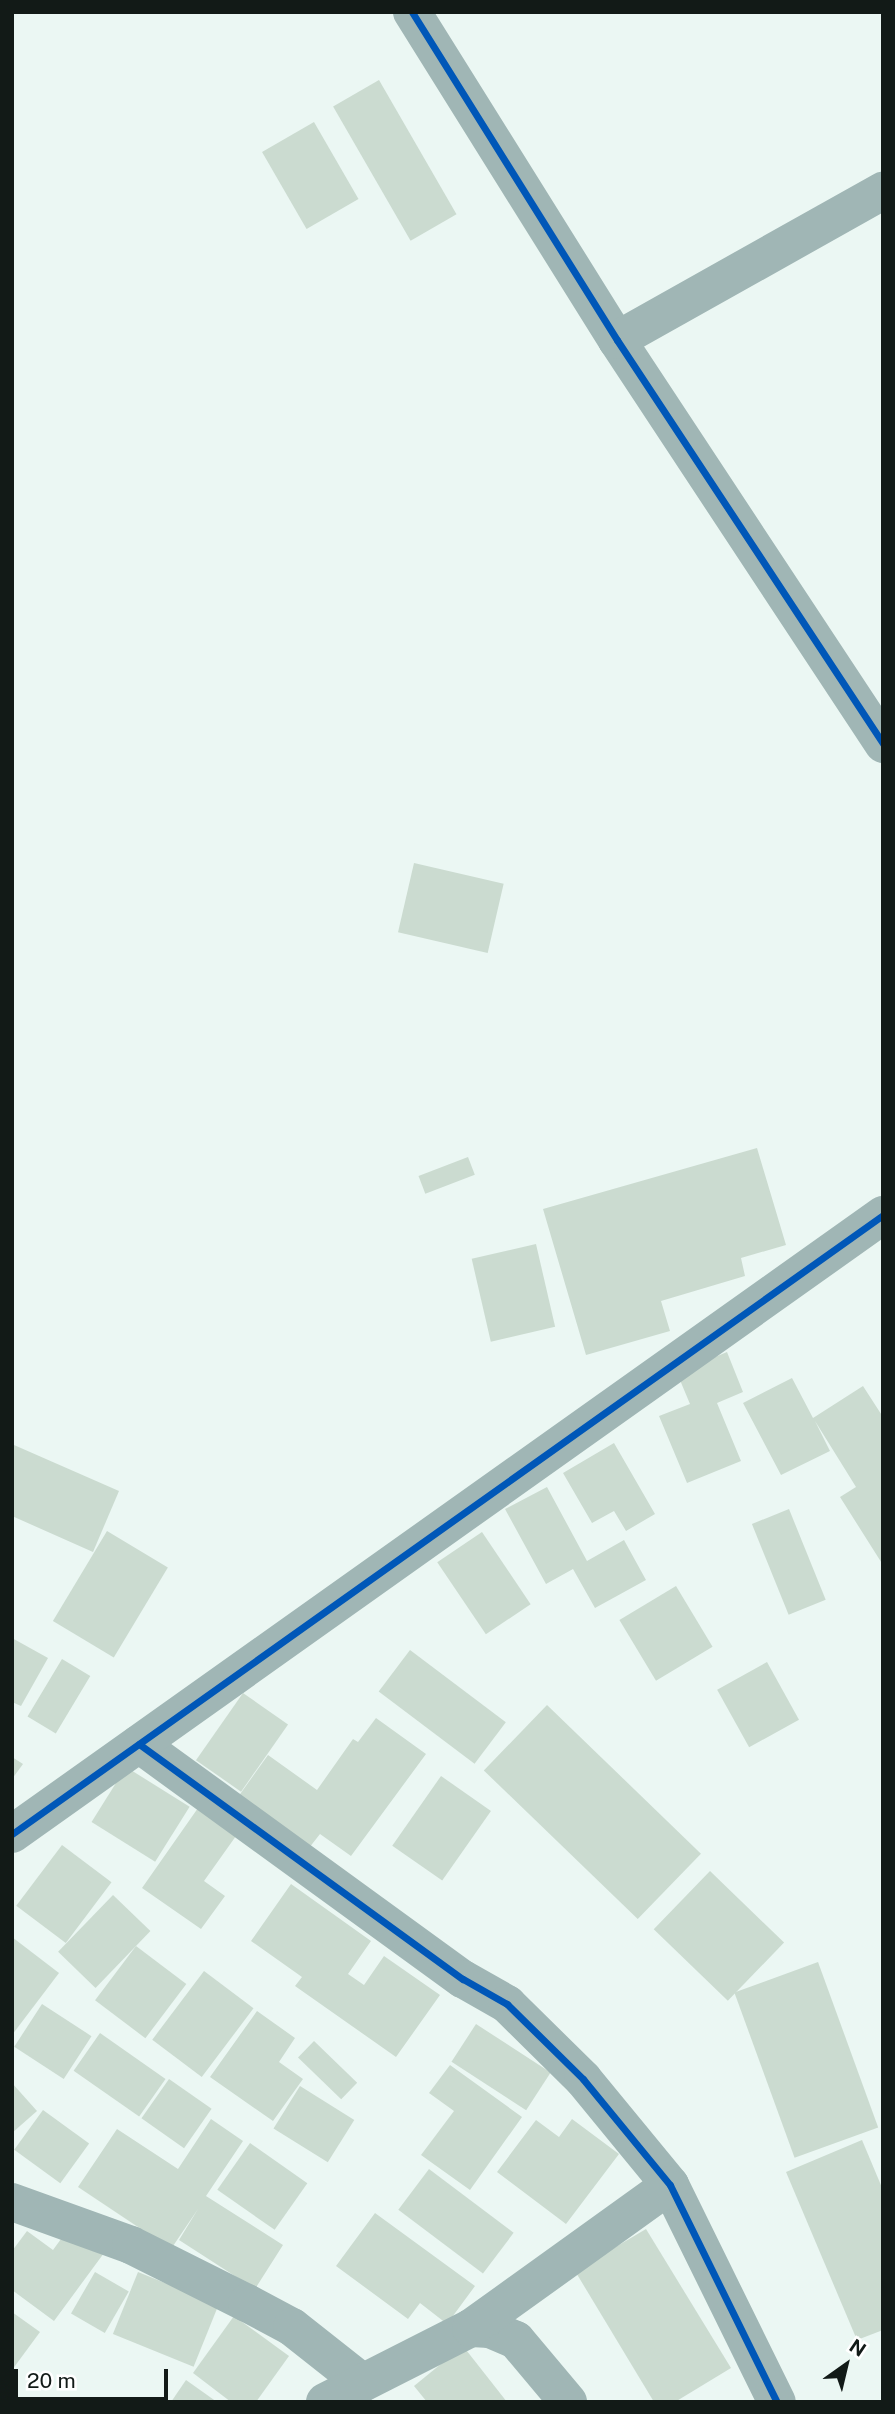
<!DOCTYPE html>
<html>
<head>
<meta charset="utf-8">
<style>
  body { margin:0 }
  #map { position:relative; width:895px; height:2414px; overflow:hidden; background:#ebf7f3; font-family:"Public Sans",sans-serif }
  div>[style] { position:absolute }
  .building>* { inset:0; background:#cbdbd0; transform-origin:0 0 }
  .minor>* { height:38px; margin:-19px; padding:0 19px; transform-origin:19px; border-radius:19px; background:#a0b6b5 }
  .cycleway>* { height:7px; margin:-3.5px; padding:0 3.5px; transform-origin:3.5px; border-radius:3.5px; background:#0057b8 }
  span { translate:-50% -50%; white-space:nowrap; text-align:center; line-height:1.15; -webkit-text-stroke:7px #fff; paint-order:stroke }
  .frame { position:absolute; inset:0; border:14px solid #121a17; pointer-events:none }
  .north { position:absolute; left:811px; top:2330px; width:70px; height:70px; -webkit-text-stroke:5px #fff; paint-order:stroke; rotate:34deg; font-size:19px; font-weight:700; line-height:28px; text-align:center; color:#121a17 }
  .north::after { content:''; display:block; margin:auto; width:24px; height:32px; background:#121a17; clip-path:polygon(50% 0,100% 100%,50% 72%,0 100%) }
  .scale { position:absolute; left:14px; top:2369px; width:154px; height:32px; box-sizing:border-box; border:4px solid #121a17; border-top:0; padding-left:9px; font-size:21px; line-height:24px; white-space:nowrap; color:#121a17; -webkit-text-stroke:5px #fff; paint-order:stroke }
</style>
</head>
<body>
<div id="map">
  <div class="building">
    <i style="left:379px;top:80px;width:155px;height:53px;rotate:60deg"></i>
    <i style="left:314px;top:122px;width:89px;height:60px;rotate:60deg"></i>
    <i style="left:414px;top:863px;width:92px;height:71px;rotate:13deg"></i>
    <i style="clip-path:polygon(757px 1148px,786px 1245px,741px 1258px,745px 1276px,661px 1301px,670px 1331px,586px 1355px,543px 1209px)"></i>
    <i style="left:468px;top:1157px;width:19px;height:53px;rotate:69deg"></i>
    <i style="left:536px;top:1244px;width:85px;height:66px;rotate:77deg"></i>
    <i style="clip-path:polygon(727px 1352px,743px 1392px,717px 1403px,741px 1461px,687px 1483px,659px 1416px,690px 1404px,677px 1373px)"></i>
    <i style="clip-path:polygon(792px 1378px,813px 1418px,863px 1386px,883px 1417px,883px 1565px,840px 1497px,856px 1487px,815px 1421px,830px 1451px,781px 1475px,743px 1403px)"></i>
    <i style="clip-path:polygon(614px 1443px,655px 1514px,626px 1531px,614px 1511px,592px 1523px,563px 1473px)"></i>
    <i style="clip-path:polygon(14px 1445px,119px 1491px,93px 1552px,12px 1516px)"></i>
    <i style="clip-path:polygon(547px 1487px,587px 1561px,624px 1540px,646px 1580px,595px 1608px,573px 1569px,546px 1584px,505px 1509px)"></i>
    <i style="left:789px;top:1509px;width:98px;height:40px;rotate:68deg"></i>
    <i style="left:107px;top:1531px;width:71px;height:105px;rotate:31deg"></i>
    <i style="left:482px;top:1532px;width:87px;height:54px;rotate:56deg"></i>
    <i style="left:676px;top:1586px;width:71px;height:66px;rotate:59deg"></i>
    <i style="clip-path:polygon(12px 1638px,48px 1658px,21px 1706px,12px 1702px)"></i>
    <i style="left:410px;top:1650px;width:120px;height:52px;rotate:37deg"></i>
    <i style="left:62px;top:1659px;width:33px;height:67px;rotate:31deg"></i>
    <i style="left:767px;top:1662px;width:66px;height:57px;rotate:61deg"></i>
    <i style="left:243px;top:1693px;width:55px;height:82px;rotate:35deg"></i>
    <i style="left:547px;top:1705px;width:214px;height:91px;rotate:44deg"></i>
    <i style="clip-path:polygon(376px 1718px,426px 1754px,351px 1856px,320px 1834px,309px 1848px,238px 1797px,268px 1755px,317px 1790px,353px 1739px,358px 1742px)"></i>
    <i style="clip-path:polygon(12px 1757px,23px 1764px,12px 1779px)"></i>
    <i style="left:126px;top:1767px;width:75px;height:65px;rotate:32deg"></i>
    <i style="left:441px;top:1776px;width:61px;height:85px;rotate:35deg"></i>
    <i style="clip-path:polygon(198px 1808px,236px 1836px,204px 1881px,225px 1896px,201px 1929px,142px 1888px)"></i>
    <i style="left:62px;top:1845px;width:62px;height:76px;rotate:37deg"></i>
    <i style="left:710px;top:1871px;width:103px;height:81px;rotate:44deg"></i>
    <i style="clip-path:polygon(291px 1884px,371px 1941px,348px 1974px,364px 1985px,384px 1956px,440px 1995px,396px 2057px,295px 1986px,302px 1977px,251px 1941px)"></i>
    <i style="left:113px;top:1895px;width:52px;height:79px;rotate:44deg"></i>
    <i style="clip-path:polygon(12px 1937px,59px 1973px,12px 2035px)"></i>
    <i style="left:136px;top:1946px;width:63px;height:68px;rotate:37deg"></i>
    <i style="left:818px;top:1962px;width:176px;height:89px;rotate:70deg"></i>
    <i style="left:204px;top:1971px;width:62px;height:86px;rotate:37deg"></i>
    <i style="left:42px;top:2004px;width:59px;height:51px;rotate:33deg"></i>
    <i style="clip-path:polygon(257px 2011px,295px 2038px,279px 2062px,303px 2079px,273px 2121px,210px 2077px)"></i>
    <i style="left:476px;top:2024px;width:89px;height:45px;rotate:33deg"></i>
    <i style="left:100px;top:2033px;width:80px;height:46px;rotate:35deg"></i>
    <i style="left:314px;top:2041px;width:60px;height:23px;rotate:44deg"></i>
    <i style="clip-path:polygon(450px 2065px,522px 2117px,470px 2190px,421px 2155px,454px 2111px,429px 2093px)"></i>
    <i style="left:169px;top:2079px;width:52px;height:48px;rotate:35deg"></i>
    <i style="clip-path:polygon(12px 2083px,37px 2111px,12px 2133px)"></i>
    <i style="left:300px;top:2086px;width:64px;height:50px;rotate:32deg"></i>
    <i style="left:43px;top:2110px;width:57px;height:49px;rotate:36deg"></i>
    <i style="clip-path:polygon(211px 2119px,243px 2141px,206px 2196px,283px 2245px,255px 2289px,179px 2240px,198px 2209px,171px 2249px,78px 2187px,117px 2129px,178px 2169px)"></i>
    <i style="clip-path:polygon(572px 2119px,619px 2154px,566px 2224px,497px 2172px,536px 2120px,559px 2137px)"></i>
    <i style="clip-path:polygon(862px 2140px,883px 2190px,883px 2330px,857px 2340px,786px 2172px)"></i>
    <i style="left:250px;top:2143px;width:70px;height:57px;rotate:35deg"></i>
    <i style="left:429px;top:2169px;width:106px;height:51px;rotate:37deg"></i>
    <i style="clip-path:polygon(375px 2213px,475px 2286px,447px 2324px,420px 2303px,408px 2319px,336px 2266px)"></i>
    <i style="clip-path:polygon(69px 2228px,104px 2253px,54px 2321px,12px 2290px,12px 2251px,27px 2231px,53px 2250px)"></i>
    <i style="clip-path:polygon(646px 2229px,731px 2368px,675px 2402px,654px 2402px,575px 2271px)"></i>
    <i style="left:95px;top:2272px;width:39px;height:48px;rotate:30deg"></i>
    <i style="left:138px;top:2272px;width:87px;height:67px;rotate:22deg"></i>
    <i style="clip-path:polygon(12px 2312px,40px 2332px,12px 2370px)"></i>
    <i style="clip-path:polygon(234px 2316px,289px 2356px,256px 2402px,231px 2402px,193px 2373px)"></i>
    <i style="clip-path:polygon(463px 2346px,507px 2402px,427px 2402px,414px 2386px)"></i>
    <i style="clip-path:polygon(186px 2380px,217px 2402px,171px 2402px)"></i>
  </div>
  <div class="minor">
    <i style="left:412px;top:12px;width:387px;rotate:58deg"></i>
    <i style="left:617px;top:340px;width:484px;rotate:56.6deg"></i>
    <i style="left:617px;top:340px;width:305px;rotate:-29.3deg"></i>
    <i style="left:139px;top:1744px;width:400px;rotate:36deg"></i>
    <i style="left:463px;top:1979px;width:51px;rotate:29.6deg"></i>
    <i style="left:507px;top:2004px;width:107px;rotate:44.6deg"></i>
    <i style="left:583px;top:2079px;width:137px;rotate:50.6deg"></i>
    <i style="left:670px;top:2185px;width:242px;rotate:63.8deg"></i>
    <i style="left:12px;top:1834px;width:1069px;rotate:-35.4deg"></i>
    <i style="left:12px;top:2202px;width:127px;rotate:19.9deg"></i>
    <i style="left:131px;top:2245px;width:130px;rotate:26.6deg"></i>
    <i style="left:247px;top:2303px;width:51px;rotate:28.1deg"></i>
    <i style="left:292px;top:2327px;width:90px;rotate:38.3deg"></i>
    <i style="left:471px;top:2328px;width:19px;rotate:3deg"></i>
    <i style="left:490px;top:2329px;width:28px;rotate:23deg"></i>
    <i style="left:516px;top:2340px;width:81px;rotate:50deg"></i>
    <i style="left:325px;top:2402px;width:164px;rotate:-26.9deg"></i>
    <i style="left:471px;top:2328px;width:245px;rotate:-35.7deg"></i>
  </div>
  <div class="cycleway">
    <i style="left:412px;top:12px;width:387px;rotate:58deg"></i>
    <i style="left:617px;top:340px;width:484px;rotate:56.6deg"></i>
    <i style="left:139px;top:1744px;width:400px;rotate:36deg"></i>
    <i style="left:463px;top:1979px;width:51px;rotate:29.6deg"></i>
    <i style="left:507px;top:2004px;width:107px;rotate:44.6deg"></i>
    <i style="left:583px;top:2079px;width:137px;rotate:50.6deg"></i>
    <i style="left:670px;top:2185px;width:242px;rotate:63.8deg"></i>
    <i style="left:12px;top:1834px;width:1069px;rotate:-35.4deg"></i>
  </div>
  <div class="frame"></div>
  <div class="north">N</div>
  <div class="scale">20 m</div>
</div>
</body>
</html>
